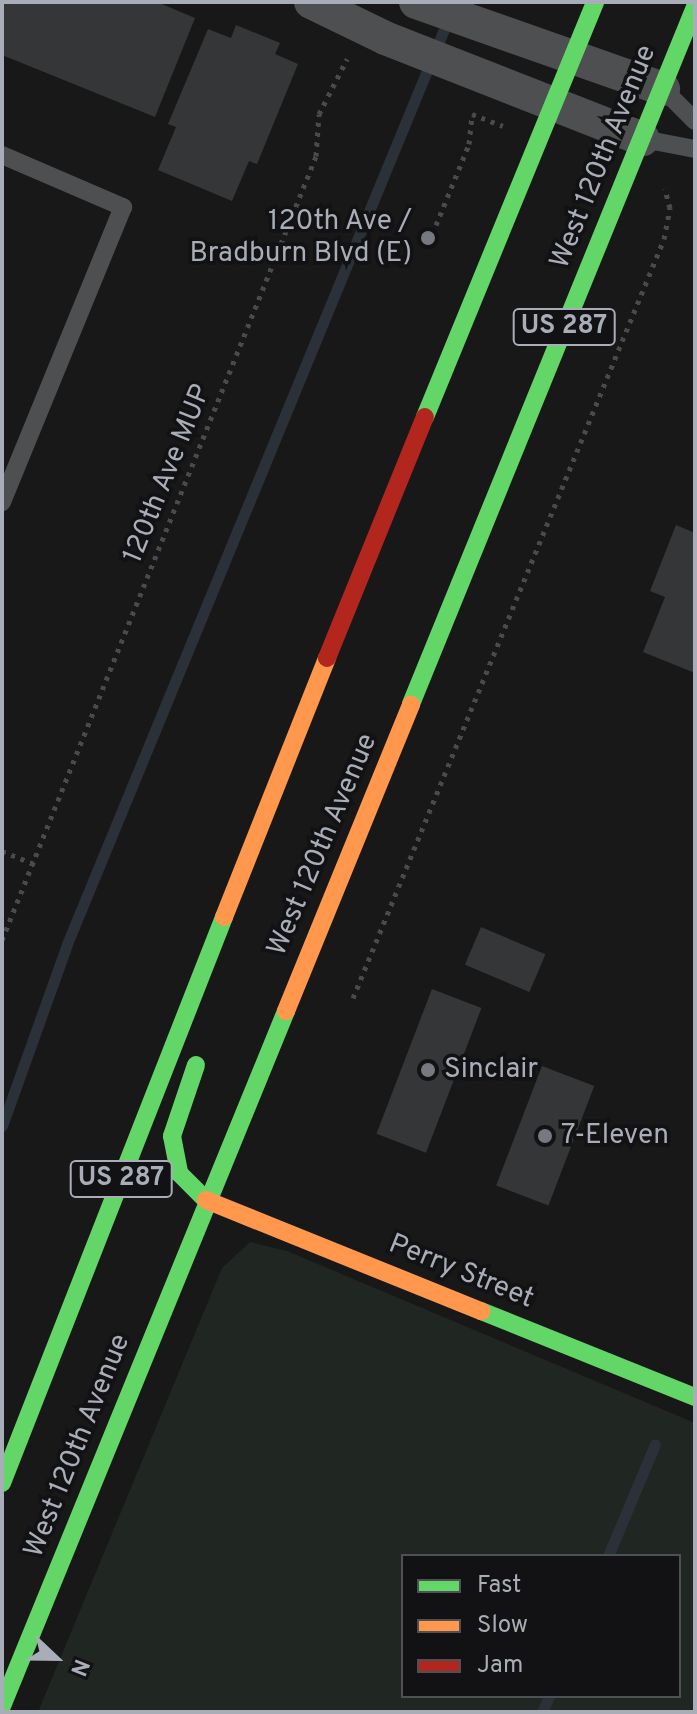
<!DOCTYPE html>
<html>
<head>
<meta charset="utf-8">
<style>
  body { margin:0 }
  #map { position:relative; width:697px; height:1714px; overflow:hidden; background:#181818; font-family:Overpass,sans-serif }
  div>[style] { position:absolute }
  .green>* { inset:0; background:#202621 }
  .stream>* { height:11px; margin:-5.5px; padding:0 5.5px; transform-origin:5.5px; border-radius:5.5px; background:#2b3139 }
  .building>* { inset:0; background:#353637; transform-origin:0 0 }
  .path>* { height:5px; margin-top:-2.5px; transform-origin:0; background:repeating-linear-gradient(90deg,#494a4c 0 4px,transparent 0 10px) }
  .lane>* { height:18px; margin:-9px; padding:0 9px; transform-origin:9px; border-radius:9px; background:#4e4f51 }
  .street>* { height:34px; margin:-17px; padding:0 17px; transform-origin:17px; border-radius:17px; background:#4e4f51 }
  .fast>* { height:18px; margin:-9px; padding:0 9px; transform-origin:9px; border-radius:9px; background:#63d668 }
  .slow>* { height:18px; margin:-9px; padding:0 9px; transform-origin:9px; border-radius:9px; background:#ff974d }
  .jam>* { height:18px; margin:-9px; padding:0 9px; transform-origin:9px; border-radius:9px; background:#b3261e }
  .dots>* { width:22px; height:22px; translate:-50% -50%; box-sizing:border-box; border:4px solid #121214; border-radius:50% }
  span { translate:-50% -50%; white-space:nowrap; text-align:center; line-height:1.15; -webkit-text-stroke:7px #121214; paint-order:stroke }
  .shield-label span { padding:2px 6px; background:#121214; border:2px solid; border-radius:6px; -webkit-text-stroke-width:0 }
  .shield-label { font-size:26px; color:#a9adb8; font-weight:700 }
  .street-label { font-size:28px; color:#a9adb8 }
  .poi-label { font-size:28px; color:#a9adb8 }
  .right { translate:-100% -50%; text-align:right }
  .left { translate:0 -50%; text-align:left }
  .frame { position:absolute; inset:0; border:4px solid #a9adb8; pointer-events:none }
  .legend { position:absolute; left:401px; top:1554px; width:280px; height:144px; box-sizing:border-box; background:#121214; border:2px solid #4e5056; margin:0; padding:10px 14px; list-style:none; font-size:24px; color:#a9adb8 }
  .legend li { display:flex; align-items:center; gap:16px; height:40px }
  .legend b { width:40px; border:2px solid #4e5056 }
  .north { position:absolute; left:16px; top:1618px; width:80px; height:80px; -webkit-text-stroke:6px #121214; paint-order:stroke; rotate:112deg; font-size:22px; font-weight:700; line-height:32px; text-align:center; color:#a9adb8 }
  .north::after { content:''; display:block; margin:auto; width:28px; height:36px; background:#a9adb8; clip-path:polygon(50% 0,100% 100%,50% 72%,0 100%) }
</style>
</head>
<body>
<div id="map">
  <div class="green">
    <i style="clip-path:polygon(evenodd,250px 1242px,287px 1251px,695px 1423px,695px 1712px,38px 1712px,222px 1268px,250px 1242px,403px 1556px,679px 1556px,679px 1696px,403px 1696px,403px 1556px)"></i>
  </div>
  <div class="stream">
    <i style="left:2px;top:1126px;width:193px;rotate:-70.3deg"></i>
    <i style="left:67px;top:944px;width:1003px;rotate:-67.6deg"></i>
    <i style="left:608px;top:1556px;width:121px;rotate:-67.2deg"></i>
    <i style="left:542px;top:1712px;width:17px;rotate:-66deg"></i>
  </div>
  <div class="building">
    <i style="clip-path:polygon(2px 2px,157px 2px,195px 18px,155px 117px,2px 55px)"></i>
    <i style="clip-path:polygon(236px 25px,280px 43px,275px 54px,298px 64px,257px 164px,249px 161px,232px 201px,158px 170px,176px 127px,168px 124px,208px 29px,231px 38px)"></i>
    <i style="clip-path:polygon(676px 525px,695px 533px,695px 673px,643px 652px,665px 597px,650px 591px)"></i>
    <i style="left:481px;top:927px;width:70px;height:41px;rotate:23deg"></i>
    <i style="left:432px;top:989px;width:53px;height:155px;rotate:21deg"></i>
    <i style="left:542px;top:1066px;width:56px;height:128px;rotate:21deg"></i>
  </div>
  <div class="path">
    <i style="left:436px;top:225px;width:87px;rotate:-67.8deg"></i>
    <i style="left:469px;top:144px;width:30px;rotate:-84deg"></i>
    <i style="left:472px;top:114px;width:33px;rotate:21deg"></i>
    <i style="left:2px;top:851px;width:35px;rotate:22deg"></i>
    <i style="left:2px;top:940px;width:845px;rotate:-68.17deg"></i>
    <i style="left:316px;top:156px;width:42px;rotate:-85.9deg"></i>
    <i style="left:319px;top:114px;width:62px;rotate:-63deg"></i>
    <i style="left:353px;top:998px;width:820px;rotate:-67.72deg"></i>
    <i style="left:664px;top:239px;width:32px;rotate:-79deg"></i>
    <i style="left:670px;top:208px;width:20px;rotate:-105deg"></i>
  </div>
  <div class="lane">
    <i style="left:663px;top:89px;width:45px;rotate:45deg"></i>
    <i style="left:643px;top:139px;width:53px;rotate:10.9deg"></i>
    <i style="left:2px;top:155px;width:132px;rotate:23.3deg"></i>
    <i style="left:123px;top:207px;width:319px;rotate:112.3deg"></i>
  </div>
  <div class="street">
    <i style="left:311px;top:2px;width:82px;rotate:25.9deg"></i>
    <i style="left:385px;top:38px;width:277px;rotate:21.4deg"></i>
    <i style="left:416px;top:2px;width:262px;rotate:19.4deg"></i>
  </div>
  <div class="fast">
    <i style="left:425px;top:417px;width:448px;rotate:-67.7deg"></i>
    <i style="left:411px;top:704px;width:753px;rotate:-67.83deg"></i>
    <i style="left:196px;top:1065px;width:75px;rotate:108.7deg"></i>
    <i style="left:172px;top:1136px;width:38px;rotate:79deg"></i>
    <i style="left:179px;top:1173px;width:38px;rotate:45deg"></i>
    <i style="left:481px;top:1311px;width:231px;rotate:21.9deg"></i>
    <i style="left:2px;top:1483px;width:608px;rotate:-68.58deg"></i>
    <i style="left:2px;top:1706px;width:751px;rotate:-67.77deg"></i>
  </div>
  <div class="slow">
    <i style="left:224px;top:917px;width:279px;rotate:-68.3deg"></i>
    <i style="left:286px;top:1011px;width:331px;rotate:-67.8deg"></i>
    <i style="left:206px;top:1200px;width:297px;rotate:22deg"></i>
  </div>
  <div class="jam">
    <i style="left:327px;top:658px;width:260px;rotate:-67.9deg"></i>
  </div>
  <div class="dots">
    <i style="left:428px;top:238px;background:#767980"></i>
    <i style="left:428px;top:1070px;background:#767980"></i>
    <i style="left:545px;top:1136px;background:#767980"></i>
  </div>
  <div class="shield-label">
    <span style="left:564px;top:327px">US 287</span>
    <span style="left:121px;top:1179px">US 287</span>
  </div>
  <div class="street-label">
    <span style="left:604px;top:157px;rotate:-68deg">West 120th Avenue</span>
    <span style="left:168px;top:474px;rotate:-68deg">120th Ave MUP</span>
    <span style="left:323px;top:845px;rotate:-67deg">West 120th Avenue</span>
    <span style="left:461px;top:1272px;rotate:22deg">Perry Street</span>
    <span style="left:78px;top:1446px;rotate:-68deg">West 120th Avenue</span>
  </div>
  <div class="poi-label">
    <span class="right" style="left:412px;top:238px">120th Ave /<br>Bradburn Blvd (E)</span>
    <span class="left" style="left:444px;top:1070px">Sinclair</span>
    <span class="left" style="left:561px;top:1136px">7-Eleven</span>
  </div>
  <div class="frame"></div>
  <ul class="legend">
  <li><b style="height:10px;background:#63d668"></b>Fast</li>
  <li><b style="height:10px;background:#ff974d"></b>Slow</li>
  <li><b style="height:10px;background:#b3261e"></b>Jam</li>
  </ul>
  <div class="north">N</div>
</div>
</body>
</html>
